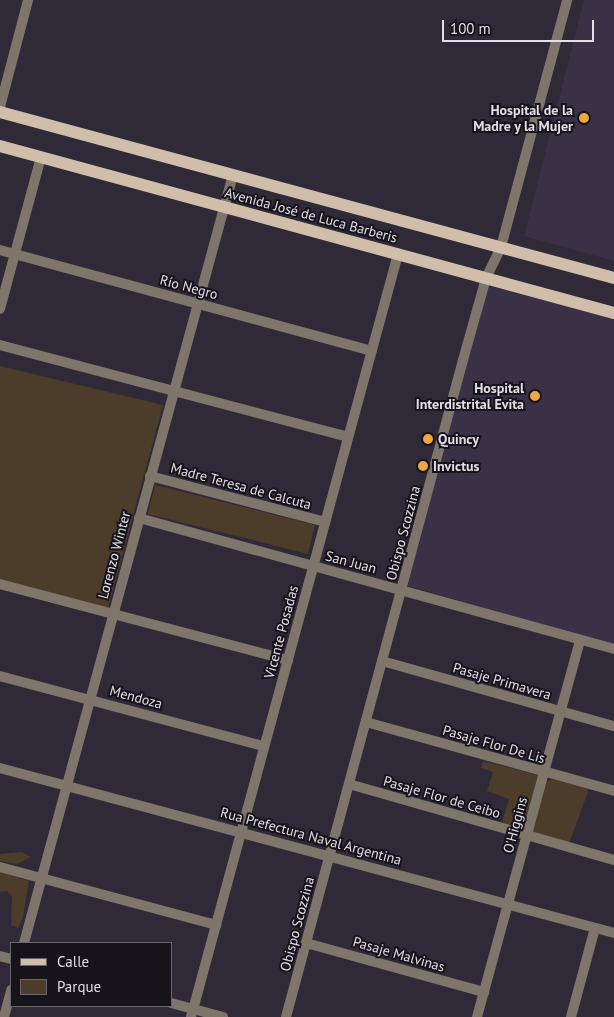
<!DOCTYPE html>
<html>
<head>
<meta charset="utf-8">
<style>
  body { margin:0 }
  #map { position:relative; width:614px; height:1017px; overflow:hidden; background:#302938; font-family:"PT Sans",sans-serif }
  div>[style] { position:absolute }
  .built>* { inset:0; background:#3a3146 }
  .green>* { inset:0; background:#4c3d2a; transform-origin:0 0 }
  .minor>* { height:10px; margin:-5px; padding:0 5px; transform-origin:5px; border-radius:5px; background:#7e756b }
  .major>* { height:12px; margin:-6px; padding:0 6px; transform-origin:6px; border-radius:6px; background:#cfbea9 }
  .dots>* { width:14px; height:14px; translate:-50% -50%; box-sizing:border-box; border:2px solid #16131a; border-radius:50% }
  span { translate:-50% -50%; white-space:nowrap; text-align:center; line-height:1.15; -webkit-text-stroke:4px #16131a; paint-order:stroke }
  .poi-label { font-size:14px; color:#e3dee8; font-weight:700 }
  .right { translate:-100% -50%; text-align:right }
  .left { translate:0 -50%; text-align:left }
  .street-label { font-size:14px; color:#e3dee8 }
  .legend { position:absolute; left:10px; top:942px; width:162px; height:65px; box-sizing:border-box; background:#16131a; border:1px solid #68646c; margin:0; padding:6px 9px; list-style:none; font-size:15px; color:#e3dee8 }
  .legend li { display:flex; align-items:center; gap:10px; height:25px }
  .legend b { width:25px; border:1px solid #68646c }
  .scale { position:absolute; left:442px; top:20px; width:152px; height:22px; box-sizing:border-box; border:2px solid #e3dee8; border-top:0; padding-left:6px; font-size:15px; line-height:18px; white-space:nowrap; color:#e3dee8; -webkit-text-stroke:4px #16131a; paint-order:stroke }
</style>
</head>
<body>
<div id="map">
  <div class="built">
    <i style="clip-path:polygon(584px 0,614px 0,614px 261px,524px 236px)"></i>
    <i style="clip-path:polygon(488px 286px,614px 318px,614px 645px,406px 585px)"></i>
  </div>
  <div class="green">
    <i style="clip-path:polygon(0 366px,163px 405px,108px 608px,0 579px)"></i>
    <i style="left:155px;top:485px;width:165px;height:30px;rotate:14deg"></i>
    <i style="clip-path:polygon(483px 761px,538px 775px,523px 832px,501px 827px,509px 799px,487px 791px,493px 772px,481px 768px)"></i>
    <i style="clip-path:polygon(552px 779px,586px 788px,588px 792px,568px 846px,531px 837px,545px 782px)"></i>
    <i style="clip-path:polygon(22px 852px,31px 857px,17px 864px,0 861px,0 854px)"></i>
    <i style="clip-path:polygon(0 872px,29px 881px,23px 917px,18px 928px,11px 925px,12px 896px,7px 891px,0 892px)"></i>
  </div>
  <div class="minor">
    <i style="left:0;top:107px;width:111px;rotate:-75.3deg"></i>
    <i style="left:0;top:250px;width:385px;rotate:15.2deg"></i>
    <i style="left:0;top:309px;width:157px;rotate:-74.9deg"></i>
    <i style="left:0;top:345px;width:359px;rotate:14.8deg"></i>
    <i style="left:150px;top:476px;width:181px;rotate:14.7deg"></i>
    <i style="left:139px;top:518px;width:493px;rotate:15.4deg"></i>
    <i style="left:0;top:584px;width:298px;rotate:14.8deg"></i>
    <i style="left:382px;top:661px;width:241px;rotate:15.7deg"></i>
    <i style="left:0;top:676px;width:273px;rotate:14.9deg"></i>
    <i style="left:366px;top:722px;width:257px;rotate:15.5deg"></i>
    <i style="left:0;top:768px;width:636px;rotate:15.04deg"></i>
    <i style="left:349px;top:784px;width:276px;rotate:16deg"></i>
    <i style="left:0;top:867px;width:224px;rotate:15deg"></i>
    <i style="left:24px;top:943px;width:796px;rotate:-74.78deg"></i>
    <i style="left:306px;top:943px;width:185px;rotate:15.4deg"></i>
    <i style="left:0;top:956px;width:11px;rotate:15deg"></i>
    <i style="left:171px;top:1003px;width:54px;rotate:15.1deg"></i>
    <i style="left:4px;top:1017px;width:28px;rotate:-75deg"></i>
    <i style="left:191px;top:1017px;width:791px;rotate:-74.82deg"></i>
    <i style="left:286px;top:1017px;width:680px;rotate:-74.92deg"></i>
    <i style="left:463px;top:360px;width:85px;rotate:-74.3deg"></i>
    <i style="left:486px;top:278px;width:34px;rotate:-64deg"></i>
    <i style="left:501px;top:247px;width:256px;rotate:-75deg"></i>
    <i style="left:477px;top:1017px;width:391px;rotate:-74.7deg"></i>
    <i style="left:571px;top:1017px;width:92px;rotate:-74.9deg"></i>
  </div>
  <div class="major">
    <i style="left:0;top:112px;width:636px;rotate:15.13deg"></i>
    <i style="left:0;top:146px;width:636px;rotate:15.22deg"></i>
  </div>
  <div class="dots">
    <i style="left:584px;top:118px;background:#f0a73e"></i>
    <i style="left:535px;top:396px;background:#f0a73e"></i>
    <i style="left:428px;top:439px;background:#f0a73e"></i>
    <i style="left:423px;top:466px;background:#f0a73e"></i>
  </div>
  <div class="poi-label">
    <span class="right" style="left:573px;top:118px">Hospital de la<br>Madre y la Mujer</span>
    <span class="right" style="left:524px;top:396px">Hospital<br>Interdistrital Evita</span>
    <span class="left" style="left:438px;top:439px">Quincy</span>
    <span class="left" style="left:433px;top:466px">Invictus</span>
  </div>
  <div class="street-label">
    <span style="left:311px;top:215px;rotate:15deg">Avenida José de Luca Barberis</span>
    <span style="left:189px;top:287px;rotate:15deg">Río Negro</span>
    <span style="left:241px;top:486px;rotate:15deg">Madre Teresa de Calcuta</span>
    <span style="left:403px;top:533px;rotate:-75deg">Obispo Scozzina</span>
    <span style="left:114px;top:555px;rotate:-75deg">Lorenzo Winter</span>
    <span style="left:351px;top:562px;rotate:15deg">San Juan</span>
    <span style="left:281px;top:632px;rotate:-75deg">Vicente Posadas</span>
    <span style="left:502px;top:681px;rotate:16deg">Pasaje Primavera</span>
    <span style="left:136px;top:697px;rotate:15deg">Mendoza</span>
    <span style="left:494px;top:744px;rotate:16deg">Pasaje Flor De Lis</span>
    <span style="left:442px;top:797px;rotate:16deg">Pasaje Flor de Ceibo</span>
    <span style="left:515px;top:825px;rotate:-75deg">O'Higgins</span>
    <span style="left:311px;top:836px;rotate:15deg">Rua Prefectura Naval Argentina</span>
    <span style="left:297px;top:924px;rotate:-75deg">Obispo Scozzina</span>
    <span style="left:399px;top:954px;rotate:16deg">Pasaje Malvinas</span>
  </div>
  <ul class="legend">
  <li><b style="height:6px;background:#cfbea9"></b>Calle</li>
  <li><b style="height:14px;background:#4c3d2a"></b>Parque</li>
  </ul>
  <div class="scale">100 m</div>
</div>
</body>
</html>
